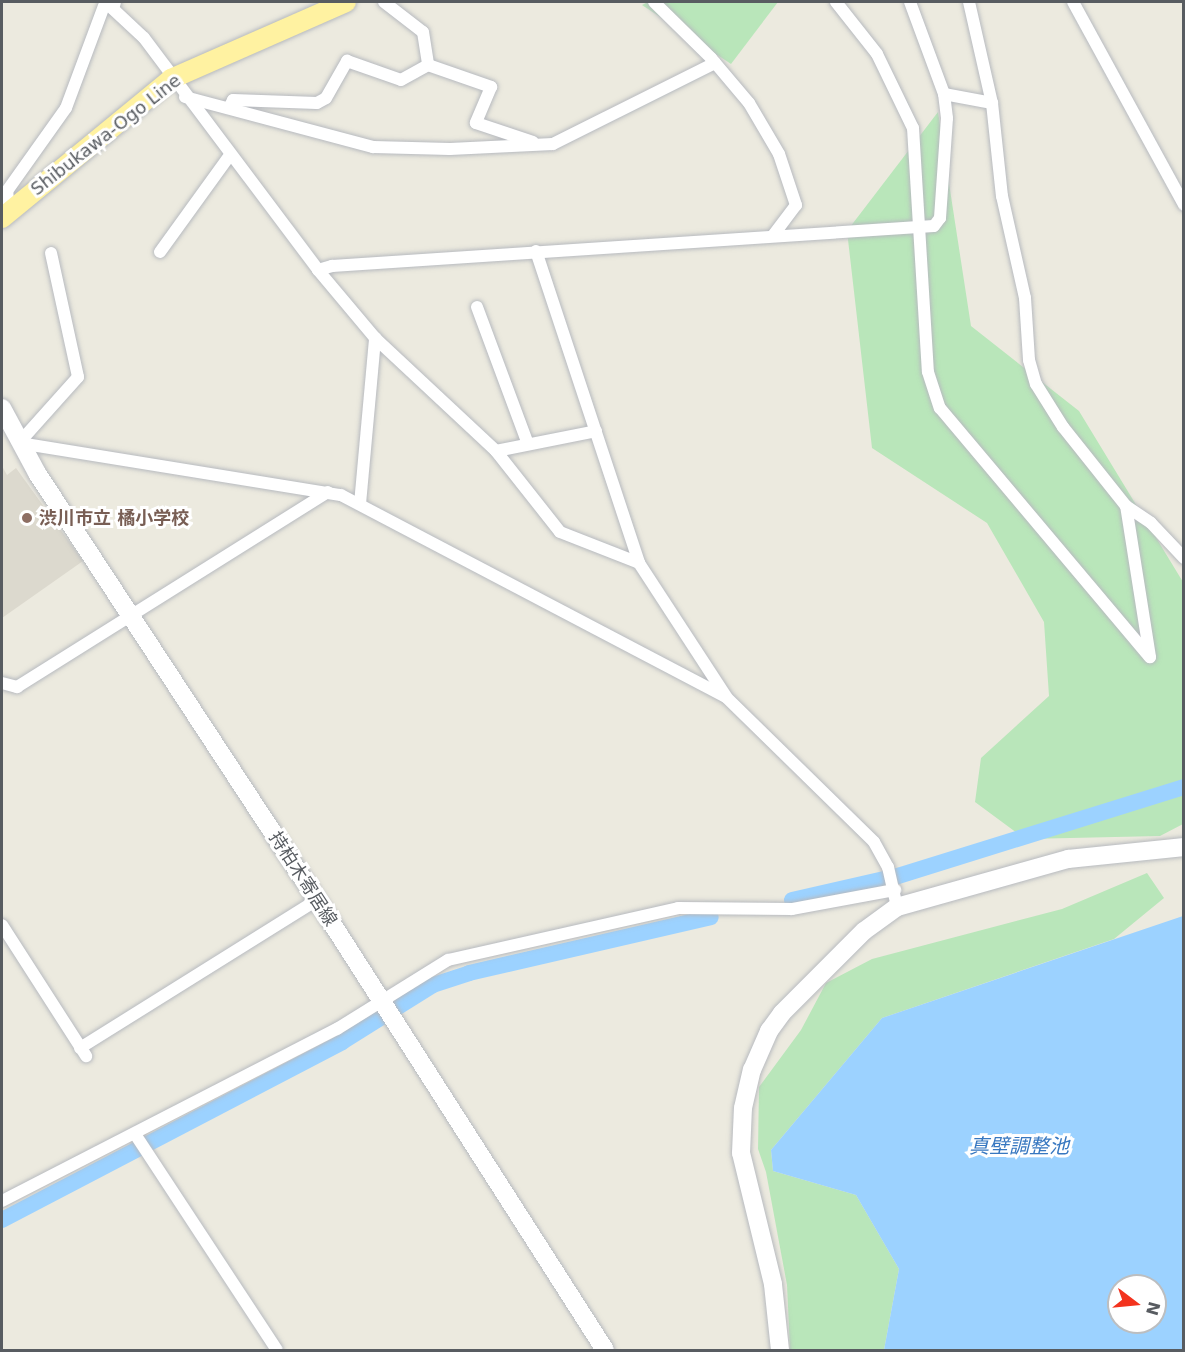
<!DOCTYPE html>
<html>
<head>
<meta charset="utf-8">
<style>
  body { margin:0 }
  #map { position:relative; width:1185px; height:1352px; overflow:hidden; background:#eceadf; font-family:"DejaVu Sans","Noto Sans JP",sans-serif }
  div>[style] { position:absolute }
  .education>* { inset:0; background:#dcd9ce }
  .green>* { inset:0; background:#b9e6ba }
  .water>* { inset:0; background:#9cd2ff }
  .canal>* { height:16px; margin:-8px; padding:0 8px; transform-origin:8px; border-radius:8px; background:#9cd2ff }
  .roads { filter:drop-shadow(0 0 2px #b7babf) drop-shadow(0 0 2px #b7babf) }
  .street>* { height:12px; margin:-6px; padding:0 6px; transform-origin:6px; border-radius:6px; background:#fff }
  .secondary>* { height:18px; margin:-9px; padding:0 9px; transform-origin:9px; border-radius:9px; background:#fff }
  .primary>* { height:20px; margin:-10px; padding:0 10px; transform-origin:10px; border-radius:10px; background:#fff2a1 }
  .dots>* { width:16px; height:16px; translate:-50% -50%; box-sizing:border-box; border:3px solid #fff; border-radius:50% }
  span { translate:-50% -50%; white-space:nowrap; text-align:center; line-height:1.15; -webkit-text-stroke:6px #fff; paint-order:stroke }
  .street-label { font-size:18px; color:#585c61 }
  .education-label { font-size:18px; color:#785e54; font-weight:700 }
  .left { translate:0 -50%; text-align:left }
  .water-label { font-size:20px; color:#3777c0; font-style:italic }
  .frame { position:absolute; inset:0; border:3px solid #585c61; pointer-events:none }
  .north { position:absolute; left:1107px; top:1274px; width:60px; height:60px; box-sizing:border-box; background:#fff; border:2px solid #bcbec0; border-radius:50%; rotate:106deg; font-size:16px; font-weight:700; line-height:24px; text-align:center; color:#585c61 }
  .north::after { content:''; display:block; margin:auto; width:21px; height:27px; background:#f3331e; clip-path:polygon(50% 0,100% 100%,50% 72%,0 100%) }
</style>
</head>
<body>
<div id="map">
  <div class="education">
    <i style="clip-path:polygon(2px 466px,7px 475px,16px 468px,83px 561px,2px 618px)"></i>
  </div>
  <div class="green">
    <i style="clip-path:polygon(648px 2px,778px 2px,731px 64px,642px 5px)"></i>
    <i style="clip-path:polygon(938px 112px,971px 326px,1079px 411px,1183px 582px,1183px 824px,1160px 836px,1025px 839px,975px 802px,981px 758px,1049px 696px,1044px 622px,987px 523px,872px 448px,847px 231px)"></i>
    <i style="clip-path:polygon(1147px 873px,1164px 898px,1114px 939px,882px 1018px,771px 1150px,773px 1171px,856px 1195px,899px 1269px,884px 1350px,790px 1350px,787px 1285px,766px 1172px,758px 1149px,759px 1087px,801px 1030px,826px 983px,872px 959px,1062px 909px)"></i>
  </div>
  <div class="water">
    <i style="clip-path:polygon(evenodd,1183px 916px,1183px 1350px,884px 1350px,899px 1269px,856px 1195px,773px 1171px,771px 1150px,882px 1018px,1183px 916px,1119px 1286px,1155px 1286px,1155px 1322px,1119px 1322px,1119px 1286px)"></i>
  </div>
  <div class="canal">
    <i style="left:792px;top:900px;width:109px;rotate:-12.8deg"></i>
    <i style="left:898px;top:876px;width:300px;rotate:-17.3deg"></i>
    <i style="left:2px;top:1220px;width:384px;rotate:-27.6deg"></i>
    <i style="left:342px;top:1042px;width:107px;rotate:-32.1deg"></i>
    <i style="left:433px;top:985px;width:38px;rotate:-18deg"></i>
    <i style="left:469px;top:973px;width:248px;rotate:-13deg"></i>
  </div>
  <div class="roads">
    <div class="street">
      <i style="left:115px;top:2px;width:7px;rotate:106deg"></i>
      <i style="left:113px;top:9px;width:42px;rotate:43.1deg"></i>
      <i style="left:144px;top:38px;width:290px;rotate:53.1deg"></i>
      <i style="left:318px;top:270px;width:89px;rotate:50deg"></i>
      <i style="left:375px;top:338px;width:166px;rotate:43deg"></i>
      <i style="left:496px;top:451px;width:103px;rotate:51.7deg"></i>
      <i style="left:560px;top:532px;width:85px;rotate:21.4deg"></i>
      <i style="left:639px;top:563px;width:158px;rotate:56.9deg"></i>
      <i style="left:384px;top:2px;width:49px;rotate:37.6deg"></i>
      <i style="left:423px;top:32px;width:33px;rotate:81deg"></i>
      <i style="left:428px;top:65px;width:67px;rotate:19.2deg"></i>
      <i style="left:491px;top:87px;width:39px;rotate:113deg"></i>
      <i style="left:476px;top:123px;width:60px;rotate:18.4deg"></i>
      <i style="left:654px;top:2px;width:80px;rotate:44.5deg"></i>
      <i style="left:711px;top:58px;width:59px;rotate:49.8deg"></i>
      <i style="left:749px;top:103px;width:59px;rotate:59.5deg"></i>
      <i style="left:779px;top:154px;width:54px;rotate:71.6deg"></i>
      <i style="left:796px;top:205px;width:38px;rotate:127deg"></i>
      <i style="left:836px;top:2px;width:66px;rotate:51.7deg"></i>
      <i style="left:877px;top:54px;width:82px;rotate:64.1deg"></i>
      <i style="left:913px;top:128px;width:244px;rotate:86.5deg"></i>
      <i style="left:928px;top:372px;width:38px;rotate:72deg"></i>
      <i style="left:940px;top:408px;width:326px;rotate:49.9deg"></i>
      <i style="left:1150px;top:657px;width:153px;rotate:-99deg"></i>
      <i style="left:910px;top:2px;width:98px;rotate:69.7deg"></i>
      <i style="left:969px;top:2px;width:104px;rotate:77.2deg"></i>
      <i style="left:1073px;top:2px;width:231px;rotate:61.3deg"></i>
      <i style="left:185px;top:97px;width:195px;rotate:14.9deg"></i>
      <i style="left:373px;top:147px;width:77px;rotate:1.5deg"></i>
      <i style="left:450px;top:149px;width:103px;rotate:-2.8deg"></i>
      <i style="left:553px;top:144px;width:181px;rotate:-26.6deg"></i>
      <i style="left:229px;top:108px;width:9px;rotate:-63deg"></i>
      <i style="left:233px;top:100px;width:84px;rotate:2deg"></i>
      <i style="left:317px;top:103px;width:10px;rotate:-29deg"></i>
      <i style="left:326px;top:98px;width:43px;rotate:-60.4deg"></i>
      <i style="left:347px;top:61px;width:57px;rotate:19.4deg"></i>
      <i style="left:401px;top:80px;width:31px;rotate:-29deg"></i>
      <i style="left:9px;top:212px;width:21px;rotate:-95deg"></i>
      <i style="left:7px;top:191px;width:102px;rotate:-54.6deg"></i>
      <i style="left:66px;top:108px;width:109px;rotate:-69.6deg"></i>
      <i style="left:536px;top:251px;width:329px;rotate:71.7deg"></i>
      <i style="left:160px;top:252px;width:120px;rotate:-54.2deg"></i>
      <i style="left:51px;top:253px;width:127px;rotate:77.7deg"></i>
      <i style="left:78px;top:377px;width:89px;rotate:131.8deg"></i>
      <i style="left:19px;top:443px;width:326px;rotate:9.2deg"></i>
      <i style="left:341px;top:495px;width:435px;rotate:27.7deg"></i>
      <i style="left:726px;top:697px;width:207px;rotate:44.4deg"></i>
      <i style="left:874px;top:842px;width:29px;rotate:61deg"></i>
      <i style="left:888px;top:867px;width:41px;rotate:77.3deg"></i>
      <i style="left:318px;top:270px;width:15px;rotate:-16deg"></i>
      <i style="left:332px;top:266px;width:603px;rotate:-3.8deg"></i>
      <i style="left:934px;top:226px;width:10px;rotate:-53deg"></i>
      <i style="left:940px;top:218px;width:100px;rotate:-86deg"></i>
      <i style="left:947px;top:118px;width:24px;rotate:-97deg"></i>
      <i style="left:944px;top:94px;width:49px;rotate:10.6deg"></i>
      <i style="left:992px;top:103px;width:94px;rotate:83.9deg"></i>
      <i style="left:1002px;top:196px;width:105px;rotate:77.3deg"></i>
      <i style="left:1025px;top:298px;width:62px;rotate:86.3deg"></i>
      <i style="left:1029px;top:360px;width:25px;rotate:74deg"></i>
      <i style="left:1036px;top:384px;width:51px;rotate:57.9deg"></i>
      <i style="left:1063px;top:427px;width:101px;rotate:51.4deg"></i>
      <i style="left:1126px;top:506px;width:30px;rotate:34deg"></i>
      <i style="left:1151px;top:523px;width:48px;rotate:46.7deg"></i>
      <i style="left:477px;top:307px;width:146px;rotate:69.6deg"></i>
      <i style="left:496px;top:451px;width:102px;rotate:-11.3deg"></i>
      <i style="left:360px;top:504px;width:167px;rotate:-84.8deg"></i>
      <i style="left:2px;top:683px;width:16px;rotate:15deg"></i>
      <i style="left:17px;top:687px;width:367px;rotate:-32.1deg"></i>
      <i style="left:2px;top:925px;width:156px;rotate:57.3deg"></i>
      <i style="left:80px;top:1048px;width:279px;rotate:-32deg"></i>
      <i style="left:135px;top:1134px;width:258px;rotate:56.7deg"></i>
      <i style="left:2px;top:1201px;width:377px;rotate:-27.2deg"></i>
      <i style="left:337px;top:1029px;width:131px;rotate:-31.9deg"></i>
      <i style="left:448px;top:960px;width:236px;rotate:-12.7deg"></i>
      <i style="left:678px;top:908px;width:114px;rotate:0.5deg"></i>
      <i style="left:792px;top:909px;width:105px;rotate:-10.5deg"></i>
    </div>
    <div class="secondary">
      <i style="left:2px;top:408px;width:74px;rotate:61.7deg"></i>
      <i style="left:37px;top:473px;width:511px;rotate:56.75deg"></i>
      <i style="left:317px;top:900px;width:534px;rotate:57.38deg"></i>
      <i style="left:780px;top:1350px;width:66px;rotate:-96.1deg"></i>
      <i style="left:773px;top:1284px;width:135px;rotate:-103.7deg"></i>
      <i style="left:741px;top:1153px;width:45px;rotate:-87.5deg"></i>
      <i style="left:743px;top:1108px;width:39px;rotate:-77deg"></i>
      <i style="left:752px;top:1070px;width:43px;rotate:-66.4deg"></i>
      <i style="left:769px;top:1031px;width:22px;rotate:-54deg"></i>
      <i style="left:782px;top:1013px;width:116px;rotate:-45deg"></i>
      <i style="left:864px;top:931px;width:41px;rotate:-36deg"></i>
      <i style="left:897px;top:907px;width:178px;rotate:-15.7deg"></i>
      <i style="left:1068px;top:859px;width:117px;rotate:-5.9deg"></i>
    </div>
    <div class="primary">
      <i style="left:2px;top:218px;width:219px;rotate:-39.4deg"></i>
      <i style="left:171px;top:79px;width:191px;rotate:-23.7deg"></i>
    </div>
  </div>
  <div class="dots">
    <i style="left:27px;top:518px;background:#8d6e63"></i>
  </div>
  <div class="street-label">
    <span style="left:106px;top:135px;rotate:-38deg">Shibukawa-Ogo Line</span>
    <span style="left:303px;top:879px;rotate:57deg">持柏木寄居線</span>
  </div>
  <div class="education-label">
    <span class="left" style="left:39px;top:518px">渋川市立 橘小学校</span>
  </div>
  <div class="water-label">
    <span style="left:1019px;top:1146px">真壁調整池</span>
  </div>
  <div class="frame"></div>
  <div class="north">N</div>
</div>
</body>
</html>
